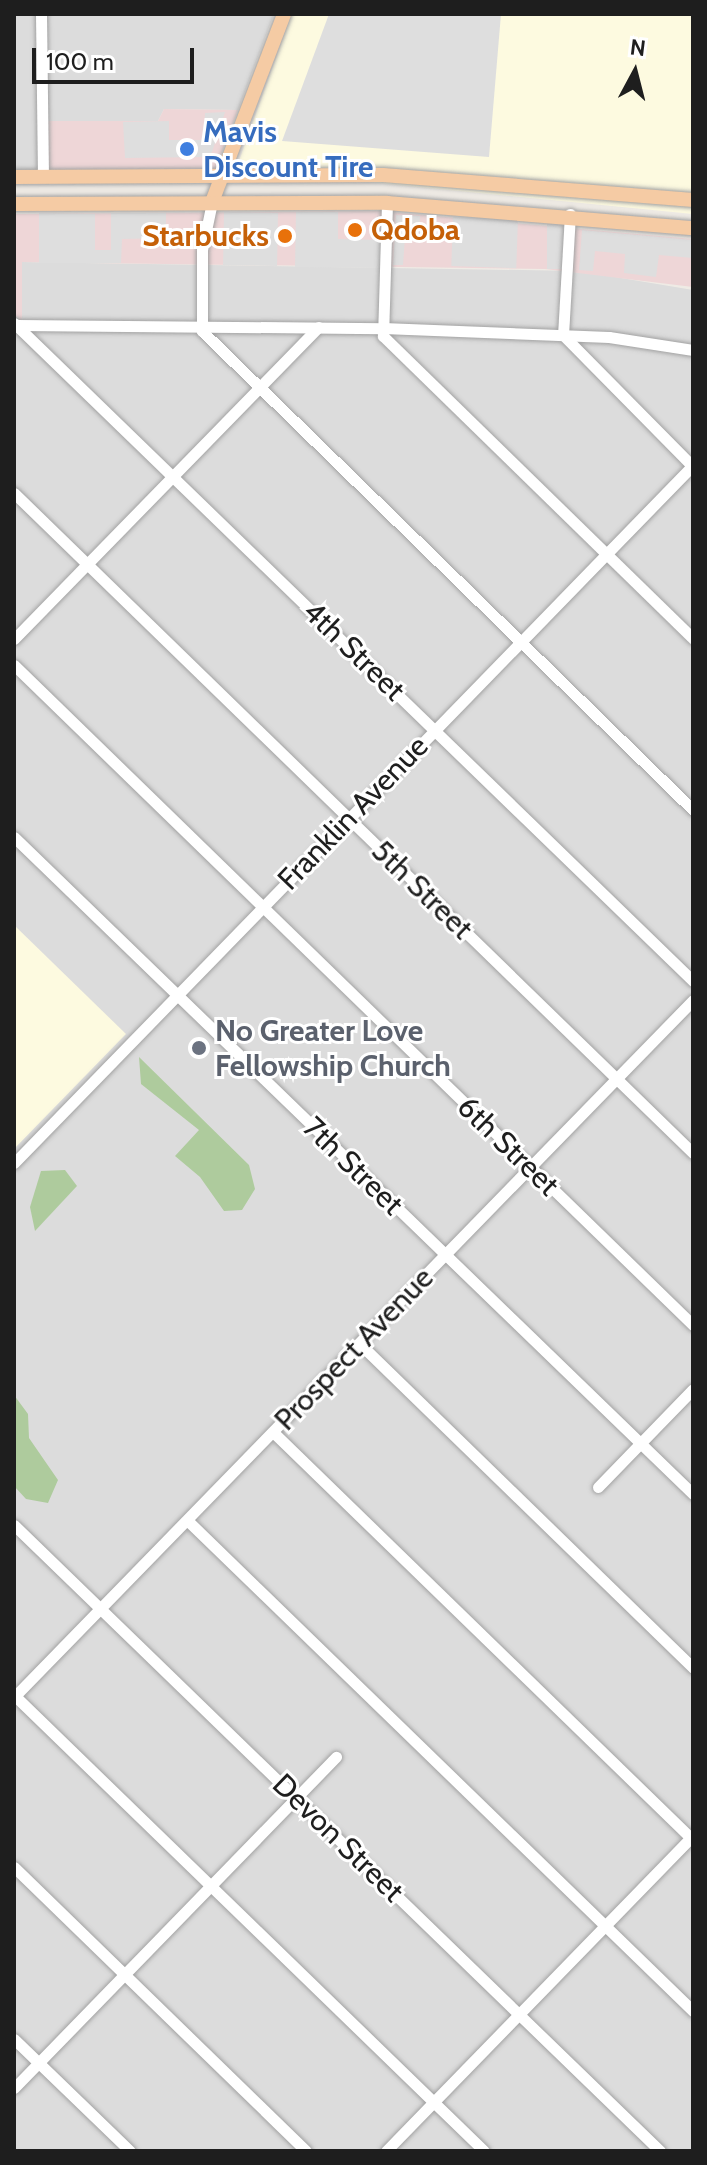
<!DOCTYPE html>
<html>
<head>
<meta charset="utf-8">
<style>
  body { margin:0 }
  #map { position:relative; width:707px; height:2165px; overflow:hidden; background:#efebe5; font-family:Cabin,sans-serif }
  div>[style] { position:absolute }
  .residential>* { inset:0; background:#dcdcdc }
  .commercial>* { inset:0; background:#eed6d7 }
  .education>* { inset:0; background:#fdfae0 }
  .forest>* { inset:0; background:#aecb9d }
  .parking>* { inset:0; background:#dedede; transform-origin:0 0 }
  .roads { filter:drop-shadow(0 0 2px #a2a2a2) drop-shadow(0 0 2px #a2a2a2) }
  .minor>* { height:11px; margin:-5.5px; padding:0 5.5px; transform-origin:5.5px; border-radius:5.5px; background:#fff }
  .major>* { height:14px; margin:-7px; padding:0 7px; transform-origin:7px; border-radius:7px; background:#f5cba4 }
  .dots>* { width:22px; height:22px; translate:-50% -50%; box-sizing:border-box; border:4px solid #fff; border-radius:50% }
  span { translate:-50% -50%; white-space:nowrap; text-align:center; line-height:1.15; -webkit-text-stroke:6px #fff; paint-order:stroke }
  .shop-label { font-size:30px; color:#366cbe; font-weight:700 }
  .left { translate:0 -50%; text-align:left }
  .food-label { font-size:30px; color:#c56008; font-weight:700 }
  .right { translate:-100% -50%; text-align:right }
  .street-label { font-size:30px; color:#1e1e1e }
  .worship-label { font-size:30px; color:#5b616d; font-weight:700 }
  .frame { position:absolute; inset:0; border:16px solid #1e1e1e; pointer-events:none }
  .north { position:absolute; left:595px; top:32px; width:80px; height:80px; -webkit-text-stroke:6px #fff; paint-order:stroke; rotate:7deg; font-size:22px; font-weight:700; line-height:32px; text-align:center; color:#1e1e1e }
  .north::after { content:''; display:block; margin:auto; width:28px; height:36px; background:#1e1e1e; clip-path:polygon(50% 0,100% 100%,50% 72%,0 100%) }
  .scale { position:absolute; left:32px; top:48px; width:162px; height:36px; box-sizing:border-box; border:4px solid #1e1e1e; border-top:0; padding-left:10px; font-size:24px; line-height:28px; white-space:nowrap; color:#1e1e1e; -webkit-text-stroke:6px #fff; paint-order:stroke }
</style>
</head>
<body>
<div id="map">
  <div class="residential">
    <i style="clip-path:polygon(14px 14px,274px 14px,238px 110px,164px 109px,158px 121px,45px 121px,46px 175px,14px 176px)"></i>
    <i style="clip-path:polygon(22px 262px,579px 271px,693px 290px,693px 2151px,14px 2151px,14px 314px,21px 321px)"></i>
  </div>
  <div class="commercial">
    <i style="clip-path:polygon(164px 109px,238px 110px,215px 170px,46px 175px,45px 121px,158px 121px)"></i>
    <i style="clip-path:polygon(379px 211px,693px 239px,693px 287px,545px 269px,22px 262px,22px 322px,14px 314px,14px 214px)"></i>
  </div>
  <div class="education">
    <i style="clip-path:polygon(292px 14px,693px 14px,693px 214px,236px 169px)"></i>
    <i style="clip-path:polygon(14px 925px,126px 1034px,14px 1149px)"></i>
  </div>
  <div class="forest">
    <i style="clip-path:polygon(139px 1057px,249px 1165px,255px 1189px,242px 1210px,224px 1211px,200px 1177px,175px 1156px,199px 1130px,141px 1084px)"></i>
    <i style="clip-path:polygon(65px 1170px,77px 1186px,35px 1231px,30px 1207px,41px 1171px)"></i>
    <i style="clip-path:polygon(14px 1395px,28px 1414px,29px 1438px,58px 1480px,48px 1503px,26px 1499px,14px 1486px)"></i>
  </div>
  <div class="parking">
    <i style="clip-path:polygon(329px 14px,501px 14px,489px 157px,282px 141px)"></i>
    <i style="clip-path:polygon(225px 112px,212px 152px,204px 157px,125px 158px,123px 122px,169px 121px,169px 140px,204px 140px,205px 113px)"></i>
    <i style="left:224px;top:212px;width:54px;height:53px;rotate:1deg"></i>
    <i style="clip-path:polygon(296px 212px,338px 212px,338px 239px,381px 240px,381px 268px,295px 267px)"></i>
    <i style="clip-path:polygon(39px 213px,95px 214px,95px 250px,111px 250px,111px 213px,166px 213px,166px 238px,122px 239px,121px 263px,39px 263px)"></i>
    <i style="clip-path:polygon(396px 215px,420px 216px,419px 237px,405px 237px,403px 265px,393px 265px)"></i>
    <i style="left:453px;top:217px;width:65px;height:49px;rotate:2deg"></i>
    <i style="left:547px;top:224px;width:17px;height:45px"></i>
    <i style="clip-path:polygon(582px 230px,693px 240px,693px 258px,659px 255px,656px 277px,624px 273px,625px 254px,595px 251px,593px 271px,579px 270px)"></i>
  </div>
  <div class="roads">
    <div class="minor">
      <i style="left:41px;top:14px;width:162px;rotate:89.3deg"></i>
      <i style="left:212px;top:202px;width:49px;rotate:101.8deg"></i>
      <i style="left:202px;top:250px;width:81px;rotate:90deg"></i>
      <i style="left:202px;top:331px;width:686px;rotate:44.29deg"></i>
      <i style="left:387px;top:203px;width:133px;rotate:91.7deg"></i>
      <i style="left:383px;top:336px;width:433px;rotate:44.3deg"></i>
      <i style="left:570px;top:214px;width:121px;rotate:93.3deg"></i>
      <i style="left:563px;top:335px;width:185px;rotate:45.4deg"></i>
      <i style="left:14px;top:323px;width:946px;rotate:44.1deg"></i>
      <i style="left:17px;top:325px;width:366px;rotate:0.5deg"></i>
      <i style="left:383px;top:328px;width:226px;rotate:2.3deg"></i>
      <i style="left:609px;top:337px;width:85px;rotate:8.8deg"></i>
      <i style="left:14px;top:493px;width:947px;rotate:44.19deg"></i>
      <i style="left:14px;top:639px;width:436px;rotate:-45.7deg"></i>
      <i style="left:14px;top:665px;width:947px;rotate:44.19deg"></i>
      <i style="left:14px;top:837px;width:945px;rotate:44.06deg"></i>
      <i style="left:14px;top:1163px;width:974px;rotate:-45.79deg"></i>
      <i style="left:360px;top:1344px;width:465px;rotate:44.2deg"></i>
      <i style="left:274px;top:1433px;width:584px;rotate:44.17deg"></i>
      <i style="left:598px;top:1487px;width:136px;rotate:-45.9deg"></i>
      <i style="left:188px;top:1521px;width:704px;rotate:44.14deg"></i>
      <i style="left:14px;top:1525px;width:900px;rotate:44.1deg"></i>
      <i style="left:15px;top:1696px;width:653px;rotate:44.13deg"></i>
      <i style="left:14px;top:1697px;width:973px;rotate:-45.75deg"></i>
      <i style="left:14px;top:1867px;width:407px;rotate:44.2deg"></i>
      <i style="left:14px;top:2039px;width:161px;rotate:44deg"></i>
      <i style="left:14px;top:2088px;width:462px;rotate:-45.8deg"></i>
      <i style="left:386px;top:2151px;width:441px;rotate:-45.8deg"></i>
    </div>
    <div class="major">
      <i style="left:14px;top:177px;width:369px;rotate:-0.3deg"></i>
      <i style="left:383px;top:175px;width:311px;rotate:4.6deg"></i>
      <i style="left:212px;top:202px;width:201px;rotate:-69deg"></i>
      <i style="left:14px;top:204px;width:373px;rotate:-0.2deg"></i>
      <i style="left:387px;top:203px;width:307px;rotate:4.7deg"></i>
    </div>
  </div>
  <div class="dots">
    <i style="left:187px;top:149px;background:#3f7fe0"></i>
    <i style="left:355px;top:230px;background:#e8710a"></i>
    <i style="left:285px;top:236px;background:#e8710a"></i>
    <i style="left:199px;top:1048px;background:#6b7280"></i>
  </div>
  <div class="shop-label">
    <span class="left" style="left:203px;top:149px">Mavis<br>Discount Tire</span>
  </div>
  <div class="food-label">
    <span class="left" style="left:371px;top:230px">Qdoba</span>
    <span class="right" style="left:269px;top:236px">Starbucks</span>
  </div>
  <div class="street-label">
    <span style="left:354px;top:651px;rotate:44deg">4th Street</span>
    <span style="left:353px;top:813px;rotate:-46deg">Franklin Avenue</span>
    <span style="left:422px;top:890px;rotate:44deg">5th Street</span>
    <span style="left:508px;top:1146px;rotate:44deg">6th Street</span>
    <span style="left:353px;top:1166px;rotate:44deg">7th Street</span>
    <span style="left:354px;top:1349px;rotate:-46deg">Prospect Avenue</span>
    <span style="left:338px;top:1838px;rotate:44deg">Devon Street</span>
  </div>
  <div class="worship-label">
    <span class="left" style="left:215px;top:1048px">No Greater Love<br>Fellowship Church</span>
  </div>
  <div class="frame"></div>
  <div class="north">N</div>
  <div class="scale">100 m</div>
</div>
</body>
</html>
